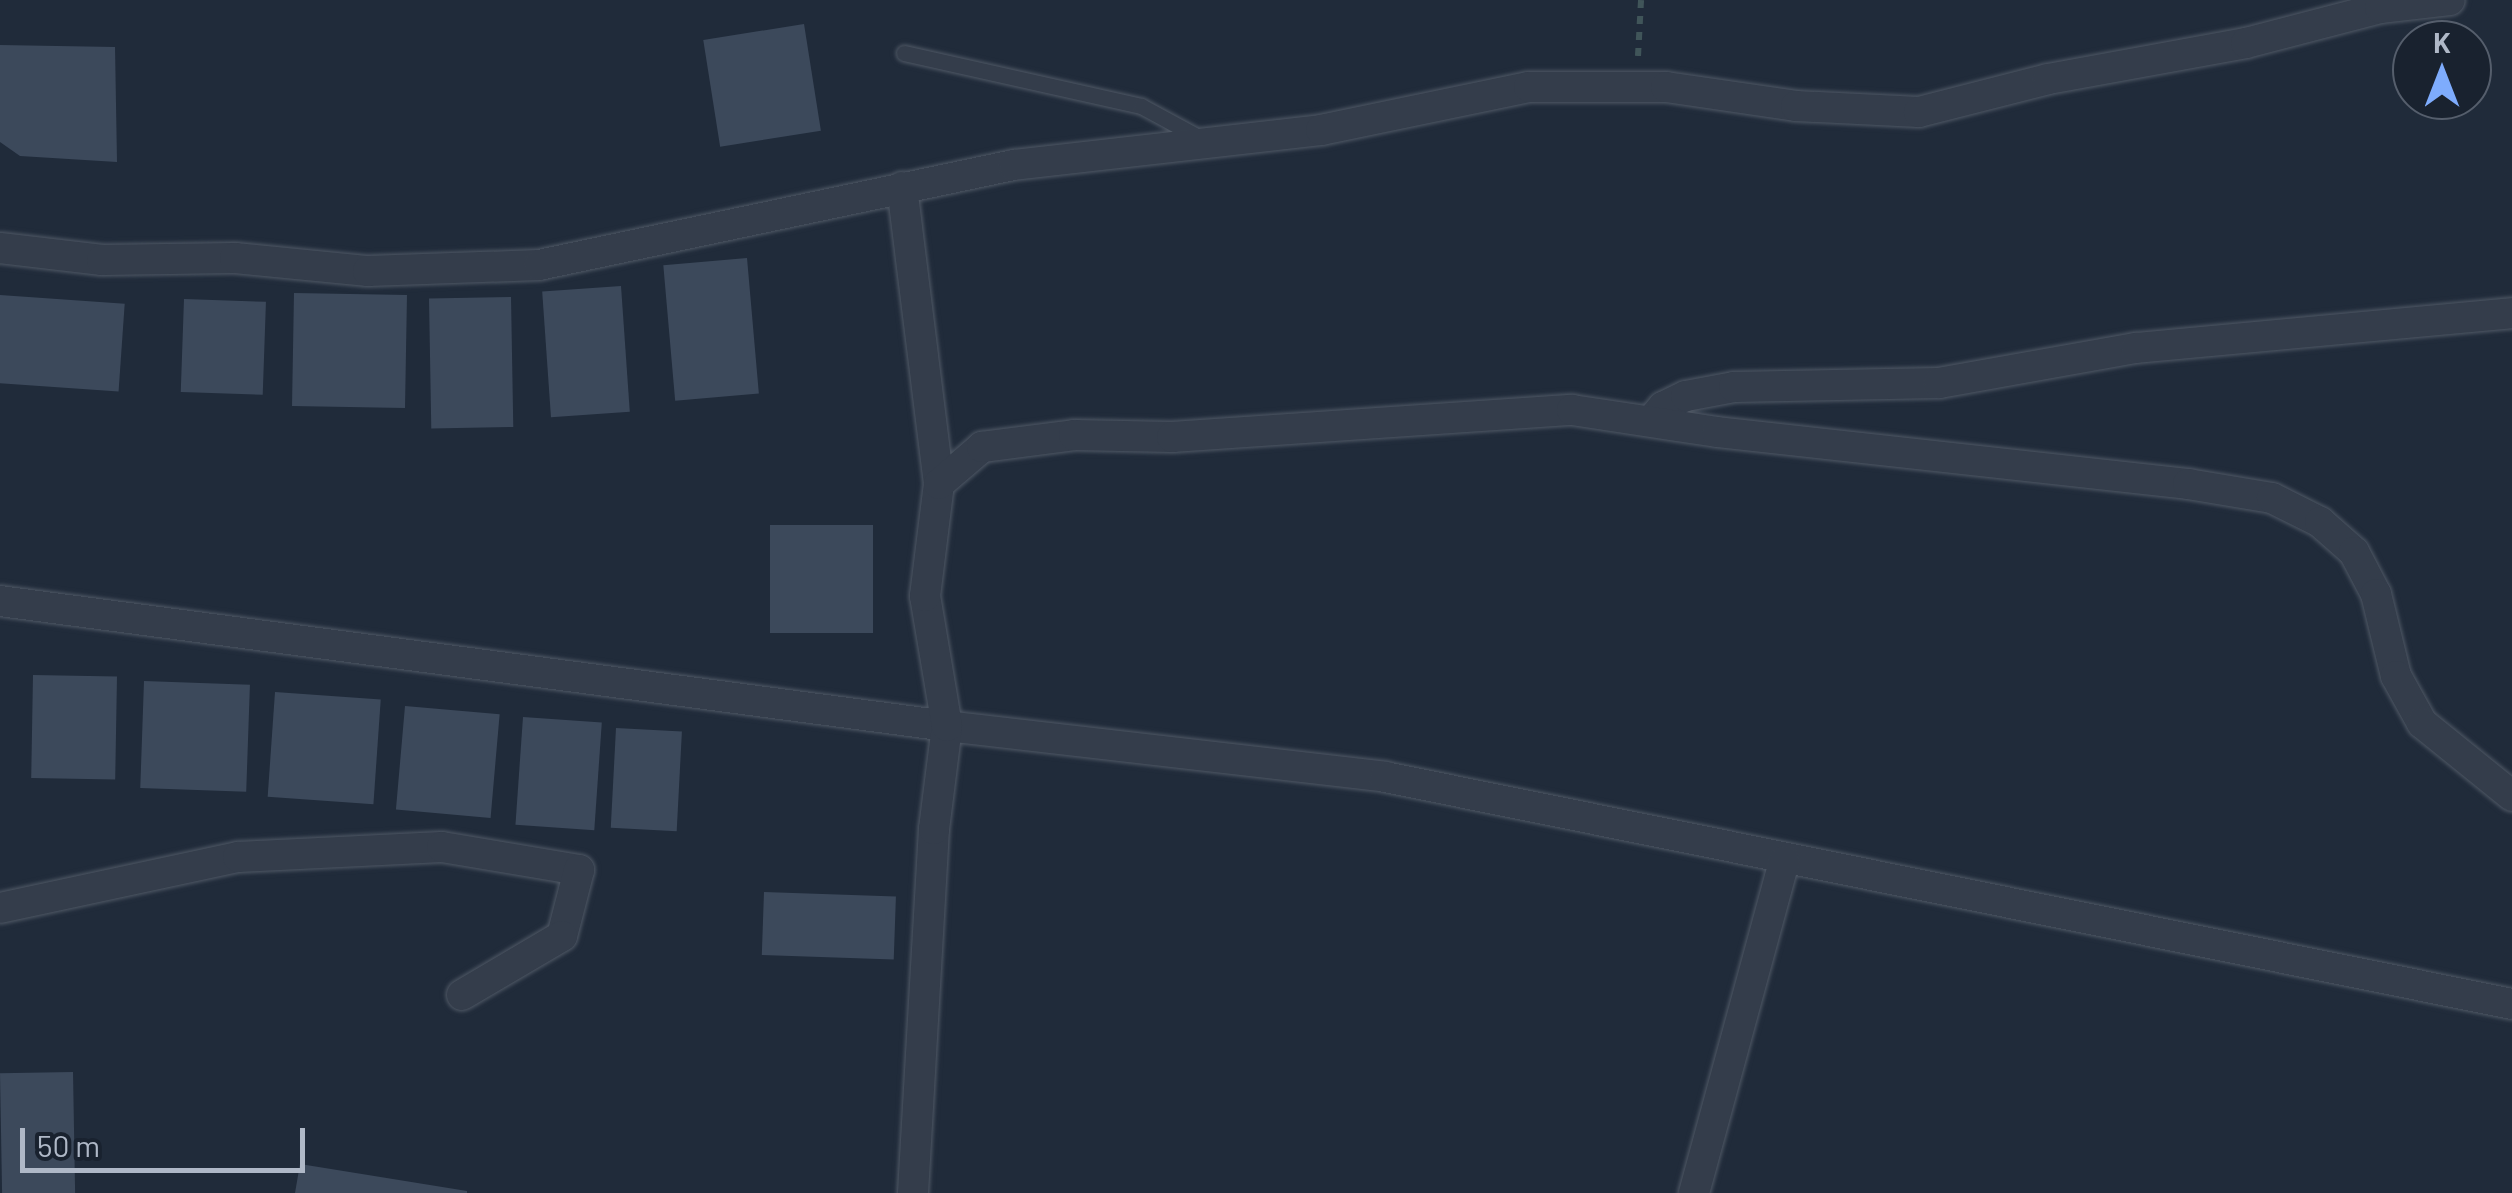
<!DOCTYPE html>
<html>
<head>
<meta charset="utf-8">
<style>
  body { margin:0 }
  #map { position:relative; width:2512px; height:1193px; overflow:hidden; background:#202b3a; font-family:Barlow,sans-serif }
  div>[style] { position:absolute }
  .building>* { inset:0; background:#3c495b; transform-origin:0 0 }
  .path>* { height:6px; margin-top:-3px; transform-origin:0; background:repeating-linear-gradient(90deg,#405559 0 8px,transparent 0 16px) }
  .roads { filter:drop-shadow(0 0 2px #4f5865) drop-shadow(0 0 2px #4f5865) }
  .service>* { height:15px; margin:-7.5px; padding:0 7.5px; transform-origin:7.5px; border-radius:7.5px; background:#343d4b }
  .minor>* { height:30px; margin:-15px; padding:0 15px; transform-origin:15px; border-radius:15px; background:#343d4b }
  span { translate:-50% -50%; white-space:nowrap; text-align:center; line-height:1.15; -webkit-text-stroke:10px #19222f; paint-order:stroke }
  .north { position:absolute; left:2392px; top:20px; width:100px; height:100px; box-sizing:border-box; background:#19222f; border:2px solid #555e6c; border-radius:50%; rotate:0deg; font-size:28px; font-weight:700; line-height:40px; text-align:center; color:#afb8c7 }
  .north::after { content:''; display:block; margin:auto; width:35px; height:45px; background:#7eacfd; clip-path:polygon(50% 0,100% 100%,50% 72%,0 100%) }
  .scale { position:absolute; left:20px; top:1128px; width:285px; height:45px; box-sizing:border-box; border:5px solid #afb8c7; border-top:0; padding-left:12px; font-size:30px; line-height:35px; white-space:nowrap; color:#afb8c7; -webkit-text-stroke:8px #19222f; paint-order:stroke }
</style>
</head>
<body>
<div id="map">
  <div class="building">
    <i style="left:804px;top:24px;width:108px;height:102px;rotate:81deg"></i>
    <i style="clip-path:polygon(0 45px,115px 47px,117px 162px,20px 156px,0 142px)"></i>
    <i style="left:747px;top:258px;width:136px;height:84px;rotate:85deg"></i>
    <i style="left:621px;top:286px;width:126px;height:79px;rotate:86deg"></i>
    <i style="left:294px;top:293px;width:113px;height:113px;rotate:1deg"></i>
    <i style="left:0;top:295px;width:125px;height:88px;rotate:4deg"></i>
    <i style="left:511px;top:297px;width:130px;height:82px;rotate:89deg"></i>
    <i style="left:184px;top:299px;width:82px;height:93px;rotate:2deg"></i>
    <i style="left:770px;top:525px;width:103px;height:108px"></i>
    <i style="left:33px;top:675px;width:84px;height:103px;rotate:1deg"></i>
    <i style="left:144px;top:681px;width:106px;height:107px;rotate:2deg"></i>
    <i style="left:275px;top:692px;width:106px;height:105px;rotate:4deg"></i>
    <i style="left:405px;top:706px;width:95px;height:104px;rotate:5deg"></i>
    <i style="left:523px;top:717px;width:79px;height:108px;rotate:4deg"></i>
    <i style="left:616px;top:728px;width:66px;height:100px;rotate:3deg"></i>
    <i style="left:764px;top:892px;width:132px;height:63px;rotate:2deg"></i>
    <i style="left:73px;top:1072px;width:121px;height:73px;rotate:89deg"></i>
    <i style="clip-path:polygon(300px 1164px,467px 1191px,467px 1193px,295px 1193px)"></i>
  </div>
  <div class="path">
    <i style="left:1638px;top:56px;width:56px;rotate:-86.9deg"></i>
  </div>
  <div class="roads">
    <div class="service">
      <i style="left:904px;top:53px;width:243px;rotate:12.6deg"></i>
      <i style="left:1141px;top:106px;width:69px;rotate:28.4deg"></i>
    </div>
    <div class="minor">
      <i style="left:902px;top:187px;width:299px;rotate:82.9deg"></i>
      <i style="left:0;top:248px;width:103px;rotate:6.7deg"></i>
      <i style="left:102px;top:260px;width:133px;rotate:-0.9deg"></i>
      <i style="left:235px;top:258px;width:134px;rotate:5.6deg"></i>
      <i style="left:368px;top:271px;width:171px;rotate:-2deg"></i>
      <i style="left:539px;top:265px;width:485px;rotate:-11.9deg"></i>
      <i style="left:1014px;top:165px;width:309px;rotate:-6.5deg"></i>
      <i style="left:1321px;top:130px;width:212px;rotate:-11.7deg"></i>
      <i style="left:1529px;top:87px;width:137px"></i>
      <i style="left:1666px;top:87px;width:131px;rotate:8.3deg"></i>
      <i style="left:1796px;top:106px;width:123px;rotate:2.8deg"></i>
      <i style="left:1919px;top:112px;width:133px;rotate:-14.3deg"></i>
      <i style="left:2048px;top:79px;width:201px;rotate:-10.3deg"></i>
      <i style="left:2246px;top:43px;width:138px;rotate:-14.6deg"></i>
      <i style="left:2380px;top:8px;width:70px;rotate:-6.5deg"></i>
      <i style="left:1652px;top:420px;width:17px;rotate:-50deg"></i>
      <i style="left:1663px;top:407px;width:25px;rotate:-26deg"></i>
      <i style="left:1686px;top:396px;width:49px;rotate:-10.6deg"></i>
      <i style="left:1734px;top:387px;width:205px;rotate:-1.1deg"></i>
      <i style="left:1939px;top:383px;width:200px;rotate:-10.1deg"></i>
      <i style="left:2136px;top:348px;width:378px;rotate:-5.3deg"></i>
      <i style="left:0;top:601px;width:955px;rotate:7.52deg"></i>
      <i style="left:947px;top:726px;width:441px;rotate:6.6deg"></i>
      <i style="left:1385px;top:777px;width:1150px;rotate:11.39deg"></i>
      <i style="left:0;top:908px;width:243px;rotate:-12.1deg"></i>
      <i style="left:238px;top:857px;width:204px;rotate:-2.8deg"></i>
      <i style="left:442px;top:847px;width:139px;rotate:9.5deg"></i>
      <i style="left:579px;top:870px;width:68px;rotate:104.4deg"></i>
      <i style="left:562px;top:936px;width:116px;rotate:149.5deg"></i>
      <i style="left:913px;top:1193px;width:365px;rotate:-86.7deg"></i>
      <i style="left:934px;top:829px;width:104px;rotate:-82.8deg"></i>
      <i style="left:947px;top:726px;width:132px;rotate:-99.6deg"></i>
      <i style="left:925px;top:596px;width:113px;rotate:-82.9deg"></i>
      <i style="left:939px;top:484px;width:57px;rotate:-40.7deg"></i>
      <i style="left:982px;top:447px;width:93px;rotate:-7.4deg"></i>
      <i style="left:1074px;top:435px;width:98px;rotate:1.2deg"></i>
      <i style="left:1172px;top:437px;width:401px;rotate:-3.9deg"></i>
      <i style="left:1572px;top:410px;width:147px;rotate:8.6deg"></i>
      <i style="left:1717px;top:432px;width:474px;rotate:6.3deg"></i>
      <i style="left:2188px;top:484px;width:85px;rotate:9.5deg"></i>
      <i style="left:2272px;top:498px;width:54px;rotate:26.6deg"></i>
      <i style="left:2320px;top:522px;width:45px;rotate:41.4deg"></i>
      <i style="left:2354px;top:552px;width:47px;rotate:62.4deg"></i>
      <i style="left:2376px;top:594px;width:84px;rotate:76.3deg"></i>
      <i style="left:2396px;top:676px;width:54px;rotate:61deg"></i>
      <i style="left:2422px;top:723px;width:116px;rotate:39deg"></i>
      <i style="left:1694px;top:1193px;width:344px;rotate:-74.8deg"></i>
    </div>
  </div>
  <div class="north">K</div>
  <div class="scale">50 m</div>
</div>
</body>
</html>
